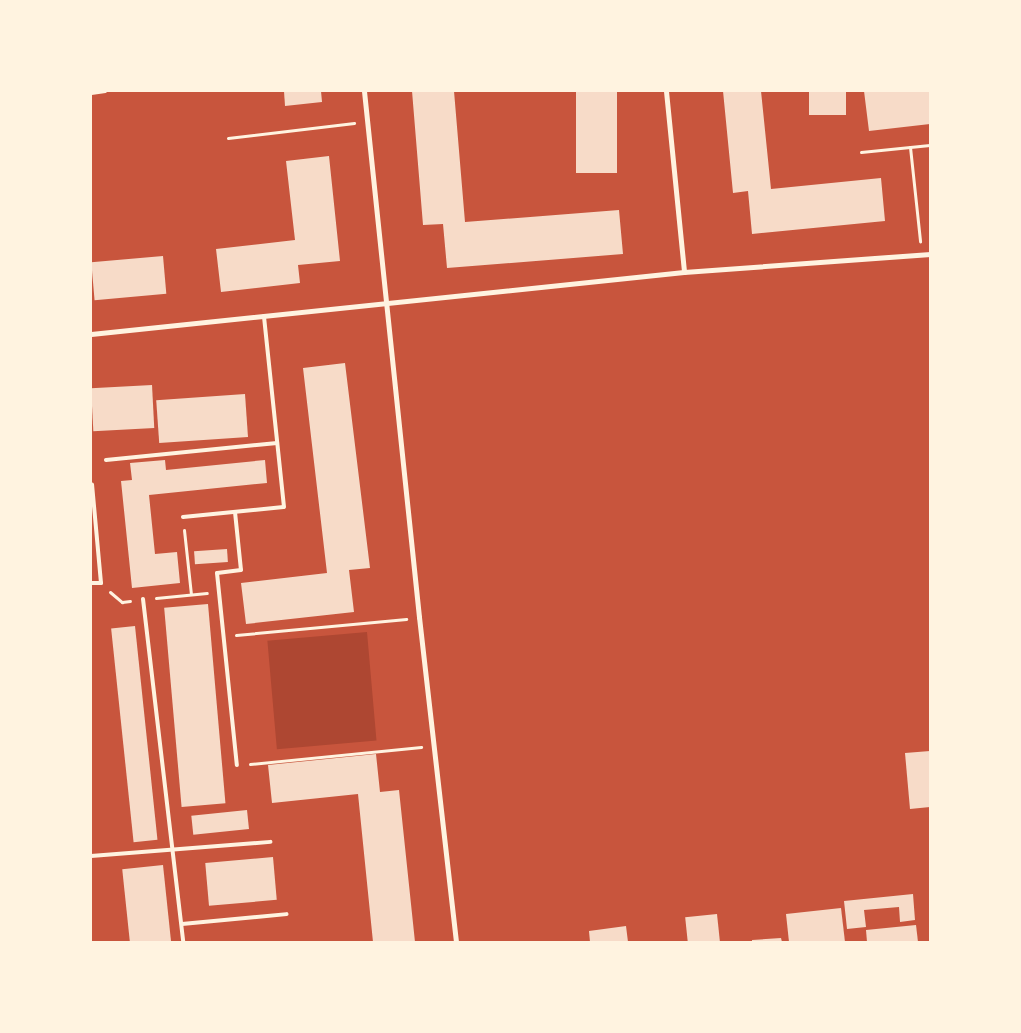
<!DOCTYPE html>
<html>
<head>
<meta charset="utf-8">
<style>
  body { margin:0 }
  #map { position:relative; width:1021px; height:1033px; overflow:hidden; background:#c8553d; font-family:Mulish,sans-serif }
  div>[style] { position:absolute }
  .green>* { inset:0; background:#ae4732; transform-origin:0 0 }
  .building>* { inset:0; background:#f7dbc8; transform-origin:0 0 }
  .path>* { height:3px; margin:-1.5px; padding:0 1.5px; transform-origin:1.5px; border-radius:1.5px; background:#fff3e0 }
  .service>* { height:4px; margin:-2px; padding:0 2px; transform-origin:2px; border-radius:2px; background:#fff3e0 }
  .minor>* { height:5px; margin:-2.5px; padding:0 2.5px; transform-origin:2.5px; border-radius:2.5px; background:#fff3e0 }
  span { translate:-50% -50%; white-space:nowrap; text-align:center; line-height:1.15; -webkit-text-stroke:4px #fff3e0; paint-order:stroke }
  .frame { position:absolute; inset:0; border:92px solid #fff3e0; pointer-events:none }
</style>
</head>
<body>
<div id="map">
  <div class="green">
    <i style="left:367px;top:632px;width:109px;height:100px;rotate:85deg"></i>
  </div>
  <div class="building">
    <i style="clip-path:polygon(284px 91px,321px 91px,322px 102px,285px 106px)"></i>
    <i style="clip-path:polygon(412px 91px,454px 91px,465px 222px,619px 210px,623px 254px,447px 268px,443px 224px,423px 225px)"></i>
    <i style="left:576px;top:91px;width:41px;height:82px"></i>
    <i style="clip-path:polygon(723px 91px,761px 91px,771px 189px,881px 178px,885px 221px,752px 234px,748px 191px,733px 193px)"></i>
    <i style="left:809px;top:91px;width:37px;height:24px"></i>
    <i style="clip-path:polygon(864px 91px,930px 91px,930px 124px,869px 131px)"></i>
    <i style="clip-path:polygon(329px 156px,340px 261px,298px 265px,300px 283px,221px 292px,216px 249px,295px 240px,286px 161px)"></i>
    <i style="left:163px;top:256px;width:38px;height:72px;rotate:85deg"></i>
    <i style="clip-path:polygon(345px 363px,370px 568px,349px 570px,354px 612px,246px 624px,241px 583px,327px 573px,303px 368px)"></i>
    <i style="left:152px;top:385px;width:43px;height:61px;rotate:87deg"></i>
    <i style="left:245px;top:394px;width:43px;height:89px;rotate:86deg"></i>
    <i style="clip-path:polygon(165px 460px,166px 470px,265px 460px,267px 483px,149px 495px,155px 554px,177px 552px,180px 583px,132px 588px,121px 481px,132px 480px,130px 463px)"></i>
    <i style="left:227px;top:549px;width:13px;height:33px;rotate:86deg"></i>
    <i style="left:208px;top:604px;width:200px;height:44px;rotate:85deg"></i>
    <i style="left:135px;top:626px;width:215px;height:24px;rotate:84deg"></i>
    <i style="clip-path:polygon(930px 751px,930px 807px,910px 809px,905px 753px)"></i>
    <i style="clip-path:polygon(376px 754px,380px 792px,399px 790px,415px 942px,373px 942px,358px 794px,272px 803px,268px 765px)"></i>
    <i style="left:247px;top:810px;width:19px;height:56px;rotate:84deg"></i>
    <i style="left:273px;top:857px;width:43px;height:68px;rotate:85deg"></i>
    <i style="left:163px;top:865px;width:77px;height:41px;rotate:84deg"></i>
    <i style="clip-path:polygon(913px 894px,915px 920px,900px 922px,899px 907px,864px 910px,866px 927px,847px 929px,844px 901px)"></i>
    <i style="clip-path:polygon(841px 908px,845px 942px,789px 942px,786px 914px)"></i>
    <i style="left:717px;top:914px;width:28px;height:32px;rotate:84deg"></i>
    <i style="clip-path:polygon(916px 925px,918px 942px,867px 942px,866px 930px)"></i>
    <i style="clip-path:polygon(626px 926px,628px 942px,590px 942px,589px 931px)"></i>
    <i style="clip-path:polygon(781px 938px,782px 942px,752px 942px,752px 940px)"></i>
  </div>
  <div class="path">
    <i style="left:91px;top:93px;width:14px;rotate:-8deg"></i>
    <i style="left:228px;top:138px;width:127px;rotate:-6.8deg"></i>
    <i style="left:910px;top:147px;width:95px;rotate:83.9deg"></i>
    <i style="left:861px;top:152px;width:69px;rotate:-5.8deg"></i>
    <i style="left:184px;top:530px;width:64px;rotate:83.8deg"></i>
    <i style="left:110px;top:592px;width:16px;rotate:40deg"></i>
    <i style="left:122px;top:602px;width:8px;rotate:-7deg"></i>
    <i style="left:156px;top:598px;width:51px;rotate:-5.6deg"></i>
    <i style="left:236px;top:635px;width:171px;rotate:-5.4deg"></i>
    <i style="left:250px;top:764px;width:172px;rotate:-5.7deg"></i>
  </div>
  <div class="service">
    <i style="left:106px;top:460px;width:172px;rotate:-5.7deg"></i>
    <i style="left:235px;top:512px;width:58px;rotate:84.1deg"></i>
    <i style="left:241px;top:570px;width:24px;rotate:173deg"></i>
    <i style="left:217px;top:573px;width:193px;rotate:84.1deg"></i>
    <i style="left:183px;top:517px;width:101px;rotate:-5.7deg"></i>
    <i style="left:284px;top:507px;width:192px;rotate:-96deg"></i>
    <i style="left:91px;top:583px;width:10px"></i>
    <i style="left:101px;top:583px;width:99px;rotate:-95.2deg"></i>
    <i style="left:143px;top:599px;width:345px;rotate:83.3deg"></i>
    <i style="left:91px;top:856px;width:180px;rotate:-4.5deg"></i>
    <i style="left:182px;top:924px;width:105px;rotate:-5.4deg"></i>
  </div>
  <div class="minor">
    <i style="left:364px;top:91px;width:529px;rotate:84.03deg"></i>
    <i style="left:419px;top:617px;width:327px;rotate:83.5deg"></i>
    <i style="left:666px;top:91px;width:182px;rotate:84.3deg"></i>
    <i style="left:91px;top:334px;width:596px;rotate:-5.97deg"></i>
    <i style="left:684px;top:272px;width:247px;rotate:-4.2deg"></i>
  </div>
  <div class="frame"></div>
</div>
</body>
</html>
